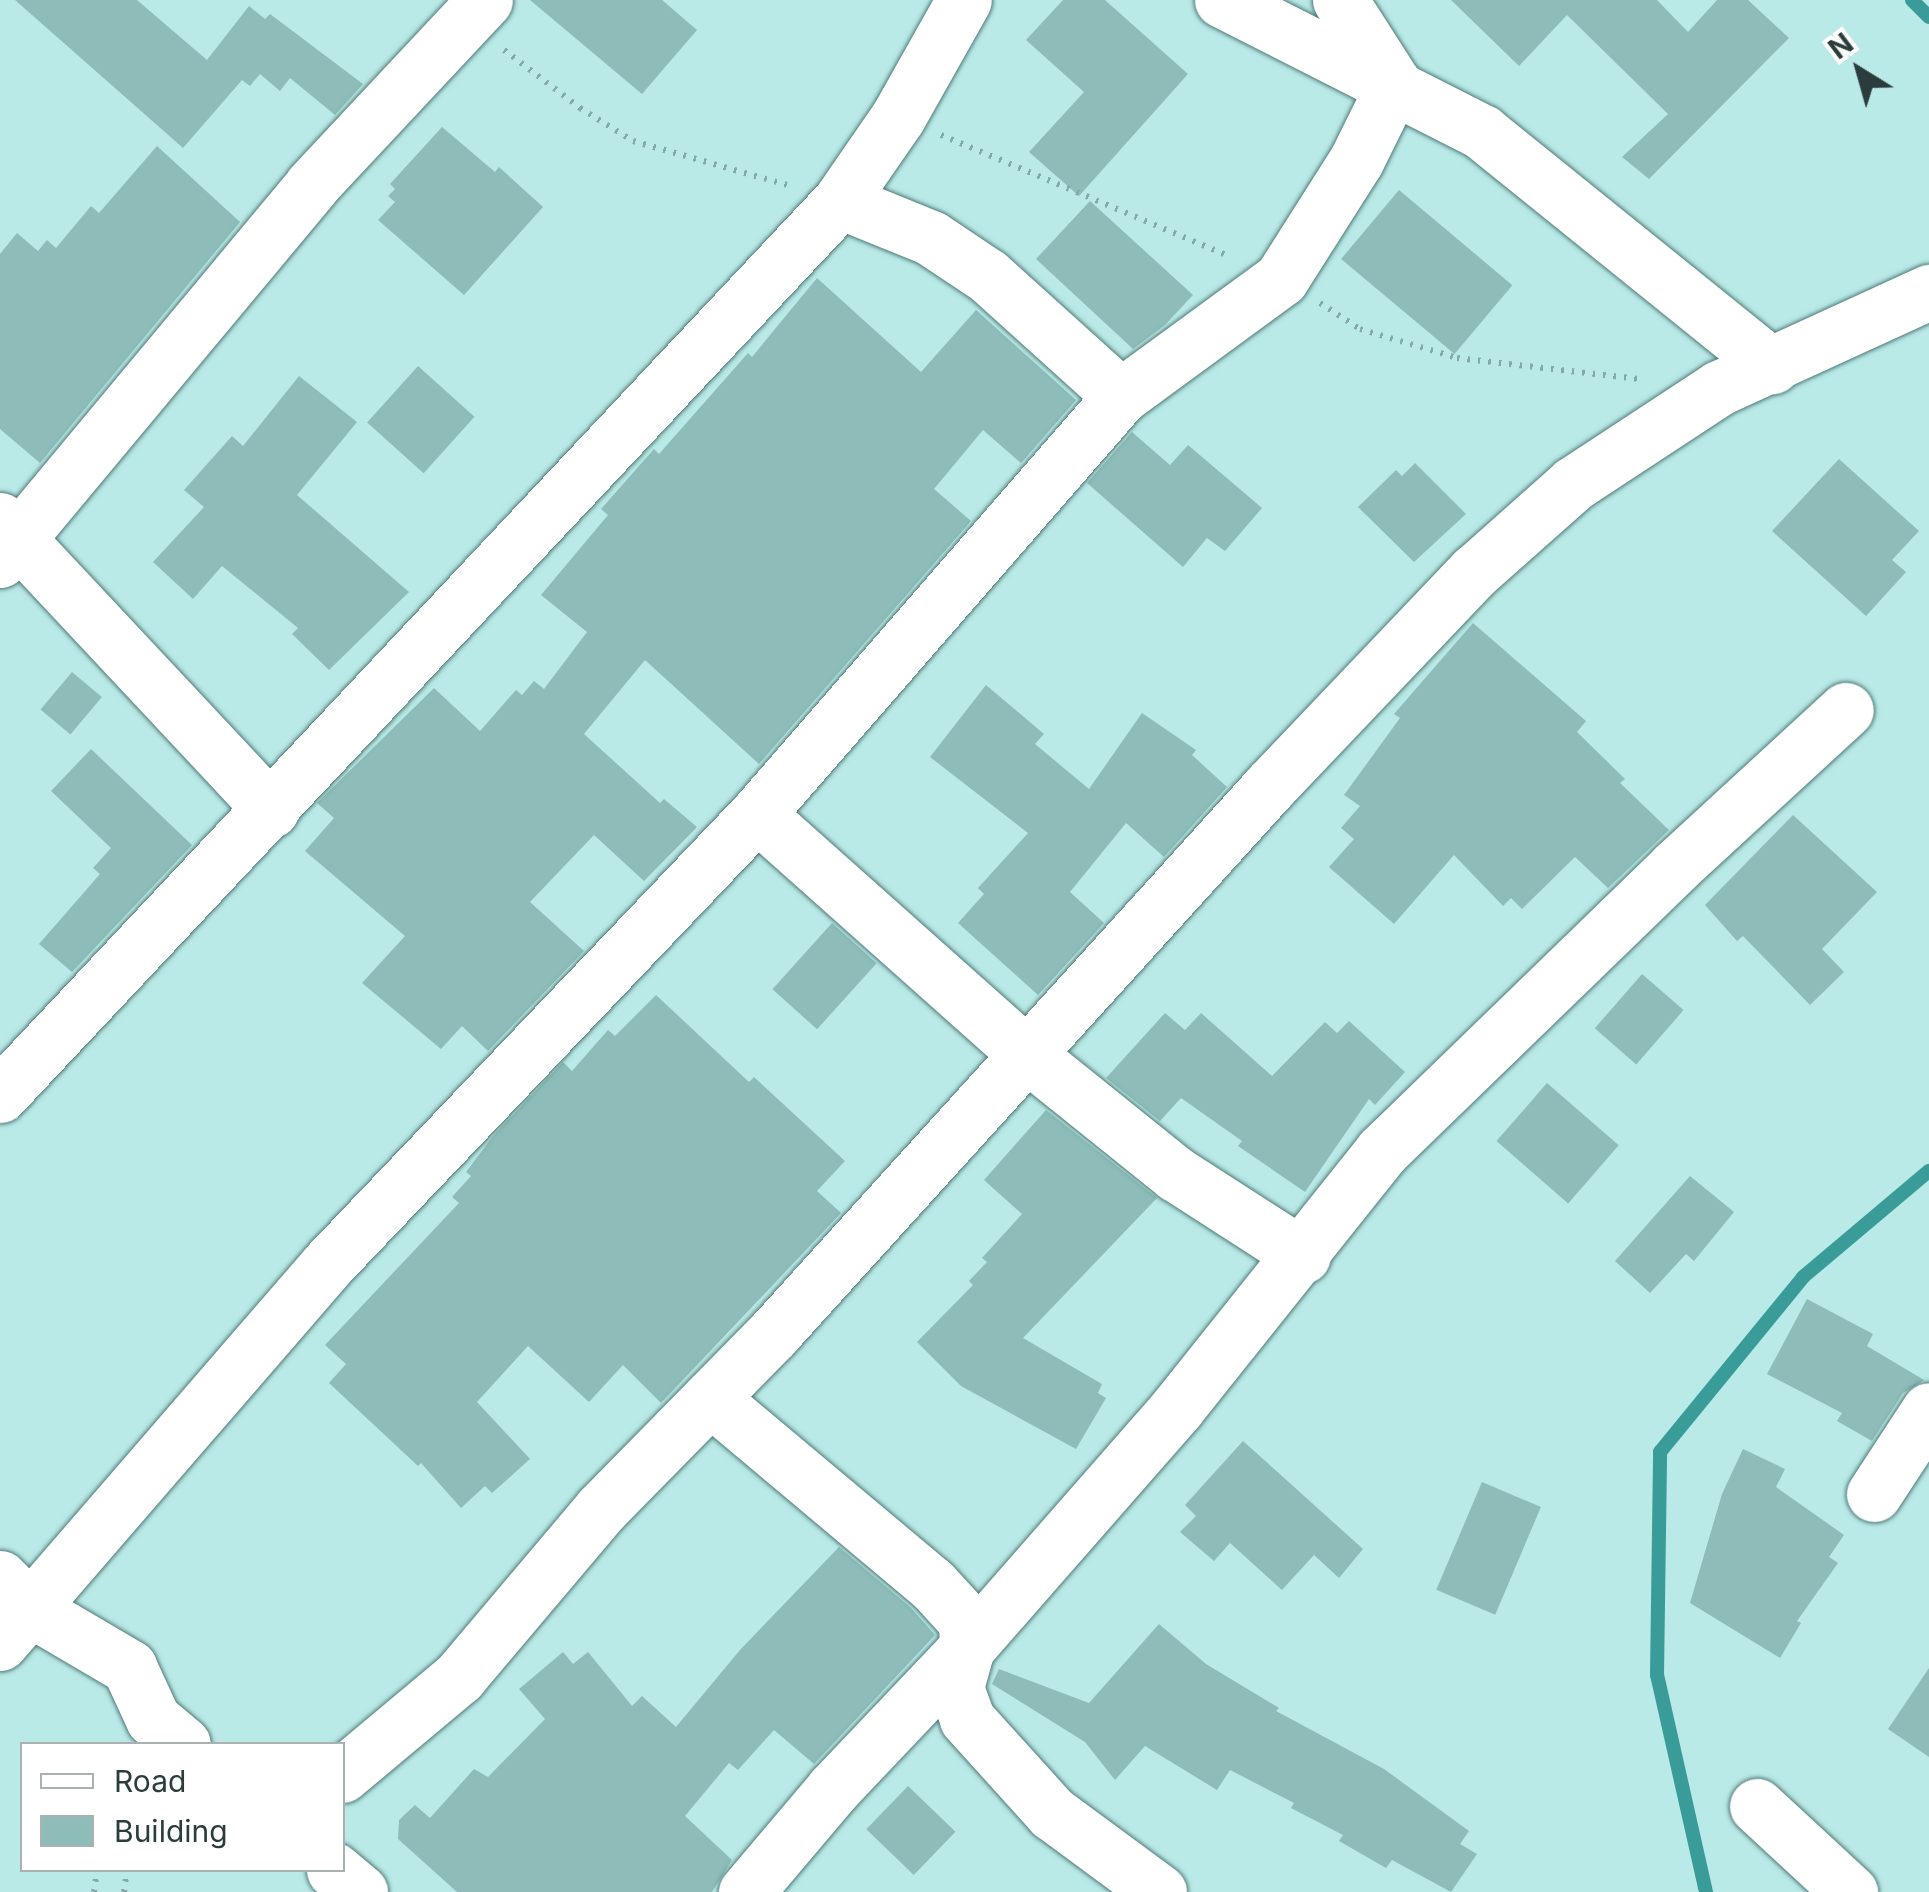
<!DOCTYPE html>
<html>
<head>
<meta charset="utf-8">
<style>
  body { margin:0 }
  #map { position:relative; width:1929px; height:1892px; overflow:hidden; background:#baeae7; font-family:Inter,sans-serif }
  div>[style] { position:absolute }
  .stream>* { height:14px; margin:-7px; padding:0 7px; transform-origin:7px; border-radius:7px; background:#3a9c98 }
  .building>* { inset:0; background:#8dbcb9; transform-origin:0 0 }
  .path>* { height:6px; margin-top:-3px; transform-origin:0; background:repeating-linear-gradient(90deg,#84a9a7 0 2.5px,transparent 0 10.5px) }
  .roads { filter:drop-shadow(0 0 2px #4d7a78) drop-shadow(0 0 2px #4d7a78) }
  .minor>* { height:55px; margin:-27.5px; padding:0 27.5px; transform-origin:27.5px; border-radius:27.5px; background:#fff }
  span { translate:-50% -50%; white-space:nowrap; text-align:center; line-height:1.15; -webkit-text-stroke:8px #fff; paint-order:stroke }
  .legend { position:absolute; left:20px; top:1742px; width:325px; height:130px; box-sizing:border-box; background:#fff; border:2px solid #aab1b1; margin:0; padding:12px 18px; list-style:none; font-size:30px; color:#2a3d3c }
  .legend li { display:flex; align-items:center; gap:20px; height:50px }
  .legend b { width:50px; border:2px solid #aab1b1 }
  .north { position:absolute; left:1809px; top:20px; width:100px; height:100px; -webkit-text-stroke:8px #fff; paint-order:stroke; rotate:323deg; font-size:28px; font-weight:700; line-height:40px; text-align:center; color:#2a3d3c }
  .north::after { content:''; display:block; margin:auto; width:35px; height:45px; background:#2a3d3c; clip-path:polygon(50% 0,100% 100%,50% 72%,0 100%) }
</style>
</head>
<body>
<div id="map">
  <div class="stream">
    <i style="left:1912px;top:0;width:24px;rotate:45deg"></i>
    <i style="left:1706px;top:1892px;width:222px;rotate:-102.7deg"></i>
    <i style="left:1657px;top:1675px;width:223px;rotate:-89.2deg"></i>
    <i style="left:1660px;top:1452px;width:226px;rotate:-50.7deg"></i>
    <i style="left:1803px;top:1277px;width:165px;rotate:-40.1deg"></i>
  </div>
  <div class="building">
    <i style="clip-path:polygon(15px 0,137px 0,207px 60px,249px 6px,265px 19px,270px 14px,363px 84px,335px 115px,290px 78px,280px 91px,260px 74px,250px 86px,242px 80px,183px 148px)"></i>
    <i style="clip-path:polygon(530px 0,662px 0,697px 30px,642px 94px)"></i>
    <i style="clip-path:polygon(1063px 0,1105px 0,1188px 74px,1079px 196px,1029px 152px,1084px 92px,1026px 40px)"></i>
    <i style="clip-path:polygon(1451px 0,1657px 0,1688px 32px,1717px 0,1748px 0,1789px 38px,1649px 179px,1622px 157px,1668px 114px,1567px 15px,1519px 66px)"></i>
    <i style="clip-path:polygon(442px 127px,495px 172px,499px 167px,543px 207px,464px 295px,378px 220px,395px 202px,388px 196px,395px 189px,390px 184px)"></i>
    <i style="clip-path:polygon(157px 146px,240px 222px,40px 463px,0 429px,0 254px,17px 233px,38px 251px,47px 240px,56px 248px,91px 206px,99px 213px)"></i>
    <i style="left:1399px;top:190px;width:148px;height:90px;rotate:40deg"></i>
    <i style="clip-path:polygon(1090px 201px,1193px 295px,1165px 325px,1133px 349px,1036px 259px)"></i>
    <i style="clip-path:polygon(817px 278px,921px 372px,976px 310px,1076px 400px,1021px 463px,983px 430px,934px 489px,971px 521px,759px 764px,645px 660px,584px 734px,660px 803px,664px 799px,697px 827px,644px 881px,594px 835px,530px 902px,584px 951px,488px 1051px,462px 1026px,441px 1049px,362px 983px,405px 936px,305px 851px,334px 818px,317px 803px,434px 688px,480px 731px,516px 690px,522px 695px,534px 681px,544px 689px,587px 632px,541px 595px,608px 515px,601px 509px,654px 449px,659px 454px,748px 353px,752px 357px)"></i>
    <i style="left:418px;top:366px;width:76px;height:76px;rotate:42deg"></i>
    <i style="clip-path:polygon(299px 376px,357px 422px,297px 495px,409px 592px,329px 670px,292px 634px,298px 628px,222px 566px,193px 599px,153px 562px,204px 507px,184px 490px,232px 436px,243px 446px)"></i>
    <i style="clip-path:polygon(1132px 432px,1170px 465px,1188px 445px,1262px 508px,1225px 551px,1207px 538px,1183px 567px,1087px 483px)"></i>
    <i style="clip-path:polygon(1839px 459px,1919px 531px,1892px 560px,1906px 572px,1866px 616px,1772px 531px)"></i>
    <i style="clip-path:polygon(1415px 463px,1466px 514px,1414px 562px,1358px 507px,1396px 470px,1402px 476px)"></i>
    <i style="clip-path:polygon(1473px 623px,1586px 721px,1577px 732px,1625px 779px,1620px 783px,1669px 830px,1608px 888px,1575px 857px,1522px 909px,1511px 898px,1503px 906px,1454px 855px,1394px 924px,1329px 867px,1354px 839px,1341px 828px,1360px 806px,1344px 795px,1400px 718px,1394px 714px)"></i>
    <i style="left:72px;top:672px;width:39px;height:49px;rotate:40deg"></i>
    <i style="clip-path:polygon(986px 685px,1044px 734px,1035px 744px,1089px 789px,1142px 713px,1196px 750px,1192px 755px,1227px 787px,1164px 857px,1126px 823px,1070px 892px,1104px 923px,1038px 995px,958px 923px,984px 894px,978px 888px,1028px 833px,930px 757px)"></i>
    <i style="clip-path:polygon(91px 749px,192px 845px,72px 972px,39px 944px,100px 874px,93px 868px,111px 848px,51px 791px)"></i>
    <i style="clip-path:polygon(1793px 815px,1877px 892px,1822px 949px,1844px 972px,1810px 1005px,1743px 936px,1737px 941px,1705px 905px)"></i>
    <i style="left:832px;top:923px;width:60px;height:89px;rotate:42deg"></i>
    <i style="left:1642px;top:974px;width:55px;height:72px;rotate:41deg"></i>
    <i style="clip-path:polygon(656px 995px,749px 1082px,754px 1077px,845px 1161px,817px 1191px,841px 1213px,661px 1403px,623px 1365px,589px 1402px,528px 1346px,477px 1402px,530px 1459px,492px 1493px,485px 1486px,461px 1508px,421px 1463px,418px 1466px,329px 1383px,346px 1364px,325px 1345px,459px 1203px,452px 1197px,471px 1176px,466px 1172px,493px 1136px,563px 1062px,572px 1071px,608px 1030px,615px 1036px)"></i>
    <i style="clip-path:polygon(1165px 1013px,1185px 1030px,1201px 1013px,1272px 1076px,1325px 1022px,1337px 1033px,1349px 1021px,1405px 1072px,1375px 1105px,1369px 1099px,1305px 1192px,1238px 1146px,1242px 1141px,1181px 1098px,1160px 1121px,1106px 1078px)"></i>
    <i style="left:1547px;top:1083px;width:95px;height:77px;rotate:41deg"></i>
    <i style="clip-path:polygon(1046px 1110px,1157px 1198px,1023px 1338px,1102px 1384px,1098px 1393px,1106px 1398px,1076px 1449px,961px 1386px,917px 1342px,973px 1285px,969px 1281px,987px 1262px,982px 1258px,1022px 1214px,984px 1180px)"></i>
    <i style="clip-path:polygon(1690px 1176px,1734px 1212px,1694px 1261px,1686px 1254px,1650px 1293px,1615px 1261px)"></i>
    <i style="clip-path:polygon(1807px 1299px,1873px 1334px,1867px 1346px,1924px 1380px,1903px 1393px,1872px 1441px,1837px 1421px,1842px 1413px,1767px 1374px)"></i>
    <i style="clip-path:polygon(1243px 1441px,1363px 1549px,1339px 1578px,1314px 1555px,1282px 1590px,1230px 1543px,1214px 1561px,1180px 1532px,1196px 1516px,1185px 1505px)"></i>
    <i style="clip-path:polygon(1743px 1449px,1785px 1469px,1776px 1487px,1844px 1535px,1829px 1557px,1838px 1563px,1797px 1621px,1801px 1623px,1780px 1658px,1690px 1603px,1722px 1494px)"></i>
    <i style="left:1482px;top:1482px;width:64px;height:117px;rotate:23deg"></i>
    <i style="clip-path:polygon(839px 1547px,910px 1607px,935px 1635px,814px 1764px,774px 1730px,738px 1770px,729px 1763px,685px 1816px,732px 1860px,712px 1892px,457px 1892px,398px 1839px,399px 1820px,415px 1805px,430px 1818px,474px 1769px,488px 1777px,545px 1719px,519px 1689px,563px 1652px,573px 1664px,588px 1652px,632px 1706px,642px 1696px,676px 1727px,740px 1650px)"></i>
    <i style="clip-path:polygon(1159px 1624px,1206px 1664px,1279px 1708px,1276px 1711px,1384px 1769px,1469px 1831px,1460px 1844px,1477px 1854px,1451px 1892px,1392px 1860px,1386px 1868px,1339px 1841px,1343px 1835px,1291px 1808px,1294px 1803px,1230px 1770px,1217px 1790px,1145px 1746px,1115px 1780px,1085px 1742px,992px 1684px,999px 1669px,1089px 1703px)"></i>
    <i style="clip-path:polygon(1929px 1668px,1929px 1757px,1888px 1729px)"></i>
    <i style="left:908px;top:1786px;width:66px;height:60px;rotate:44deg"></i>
  </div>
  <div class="path">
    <i style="left:504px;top:50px;width:96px;rotate:37.3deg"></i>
    <i style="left:580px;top:108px;width:62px;rotate:31.9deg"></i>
    <i style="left:633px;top:141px;width:160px;rotate:15.9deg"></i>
    <i style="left:941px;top:135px;width:312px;rotate:22.8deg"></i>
    <i style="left:1320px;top:303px;width:48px;rotate:33deg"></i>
    <i style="left:1360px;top:329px;width:101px;rotate:16.6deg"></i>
    <i style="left:1457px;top:358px;width:183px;rotate:6.6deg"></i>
    <i style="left:94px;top:1892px;width:22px;rotate:-82deg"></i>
    <i style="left:124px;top:1892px;width:22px;rotate:-82deg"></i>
  </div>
  <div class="roads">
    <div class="minor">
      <i style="left:1222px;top:0;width:292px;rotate:26.9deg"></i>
      <i style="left:1482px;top:132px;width:373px;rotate:38.9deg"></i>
      <i style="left:840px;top:201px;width:102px;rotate:-55.4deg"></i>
      <i style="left:898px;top:117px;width:134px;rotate:-60.6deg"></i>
      <i style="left:0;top:520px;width:397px;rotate:46.9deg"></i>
      <i style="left:0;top:560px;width:488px;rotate:-50.2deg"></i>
      <i style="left:312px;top:185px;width:253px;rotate:-46.9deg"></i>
      <i style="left:757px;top:814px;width:364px;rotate:41.7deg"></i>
      <i style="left:1029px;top:1056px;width:189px;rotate:38.8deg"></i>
      <i style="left:1176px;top:1174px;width:151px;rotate:32.8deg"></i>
      <i style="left:0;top:1095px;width:1227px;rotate:-46.78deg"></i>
      <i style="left:840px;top:201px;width:98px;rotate:22.1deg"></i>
      <i style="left:931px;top:238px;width:69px;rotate:33.7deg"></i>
      <i style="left:988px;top:276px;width:179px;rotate:42.1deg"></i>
      <i style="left:710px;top:1398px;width:290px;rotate:40deg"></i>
      <i style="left:932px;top:1584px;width:50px;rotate:47.4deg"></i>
      <i style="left:966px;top:1621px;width:27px;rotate:88deg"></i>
      <i style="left:967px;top:1648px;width:41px;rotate:105.4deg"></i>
      <i style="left:956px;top:1688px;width:33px;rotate:70deg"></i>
      <i style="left:967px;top:1719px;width:127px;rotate:47.9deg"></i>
      <i style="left:1052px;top:1813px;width:133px;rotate:36.4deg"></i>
      <i style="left:1874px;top:1494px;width:100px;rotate:-56.8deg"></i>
      <i style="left:0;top:1578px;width:45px;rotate:45deg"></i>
      <i style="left:32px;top:1610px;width:113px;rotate:30.4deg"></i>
      <i style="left:129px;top:1667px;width:57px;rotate:65.2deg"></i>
      <i style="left:153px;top:1719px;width:39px;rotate:40deg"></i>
      <i style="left:0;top:1643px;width:501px;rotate:-49.13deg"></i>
      <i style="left:328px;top:1264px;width:622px;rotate:-46.37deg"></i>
      <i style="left:757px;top:814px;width:554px;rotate:-48.95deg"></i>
      <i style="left:1121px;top:396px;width:198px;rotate:-36.2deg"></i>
      <i style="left:1281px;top:279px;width:140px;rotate:-57.6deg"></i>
      <i style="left:1356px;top:161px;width:86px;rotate:-63.7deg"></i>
      <i style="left:1394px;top:84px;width:100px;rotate:-122.7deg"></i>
      <i style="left:342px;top:1775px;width:153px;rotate:-39.9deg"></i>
      <i style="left:459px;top:1677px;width:220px;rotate:-49.8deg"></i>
      <i style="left:601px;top:1509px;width:245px;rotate:-45.5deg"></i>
      <i style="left:773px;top:1334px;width:740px;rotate:-47.79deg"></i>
      <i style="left:1270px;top:786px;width:296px;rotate:-46.4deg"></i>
      <i style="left:1474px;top:572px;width:132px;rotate:-41.6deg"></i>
      <i style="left:1573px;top:484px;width:175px;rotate:-33.3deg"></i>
      <i style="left:1719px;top:388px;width:231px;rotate:-24.6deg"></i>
      <i style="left:1757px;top:1806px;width:127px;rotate:42.8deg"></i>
      <i style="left:334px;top:1870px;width:34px;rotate:40deg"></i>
      <i style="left:746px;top:1892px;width:135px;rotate:-49.8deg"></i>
      <i style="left:833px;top:1789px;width:195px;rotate:-46.5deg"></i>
      <i style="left:967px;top:1648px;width:319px;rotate:-48.8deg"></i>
      <i style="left:1177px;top:1408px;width:329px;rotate:-51.4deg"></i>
      <i style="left:1382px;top:1151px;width:408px;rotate:-44.1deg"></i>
      <i style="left:1675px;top:867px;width:232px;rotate:-42.6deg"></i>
    </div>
  </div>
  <ul class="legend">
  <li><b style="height:12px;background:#fff"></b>Road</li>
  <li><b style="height:28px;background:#8dbcb9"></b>Building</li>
  </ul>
  <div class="north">N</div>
</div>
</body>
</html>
